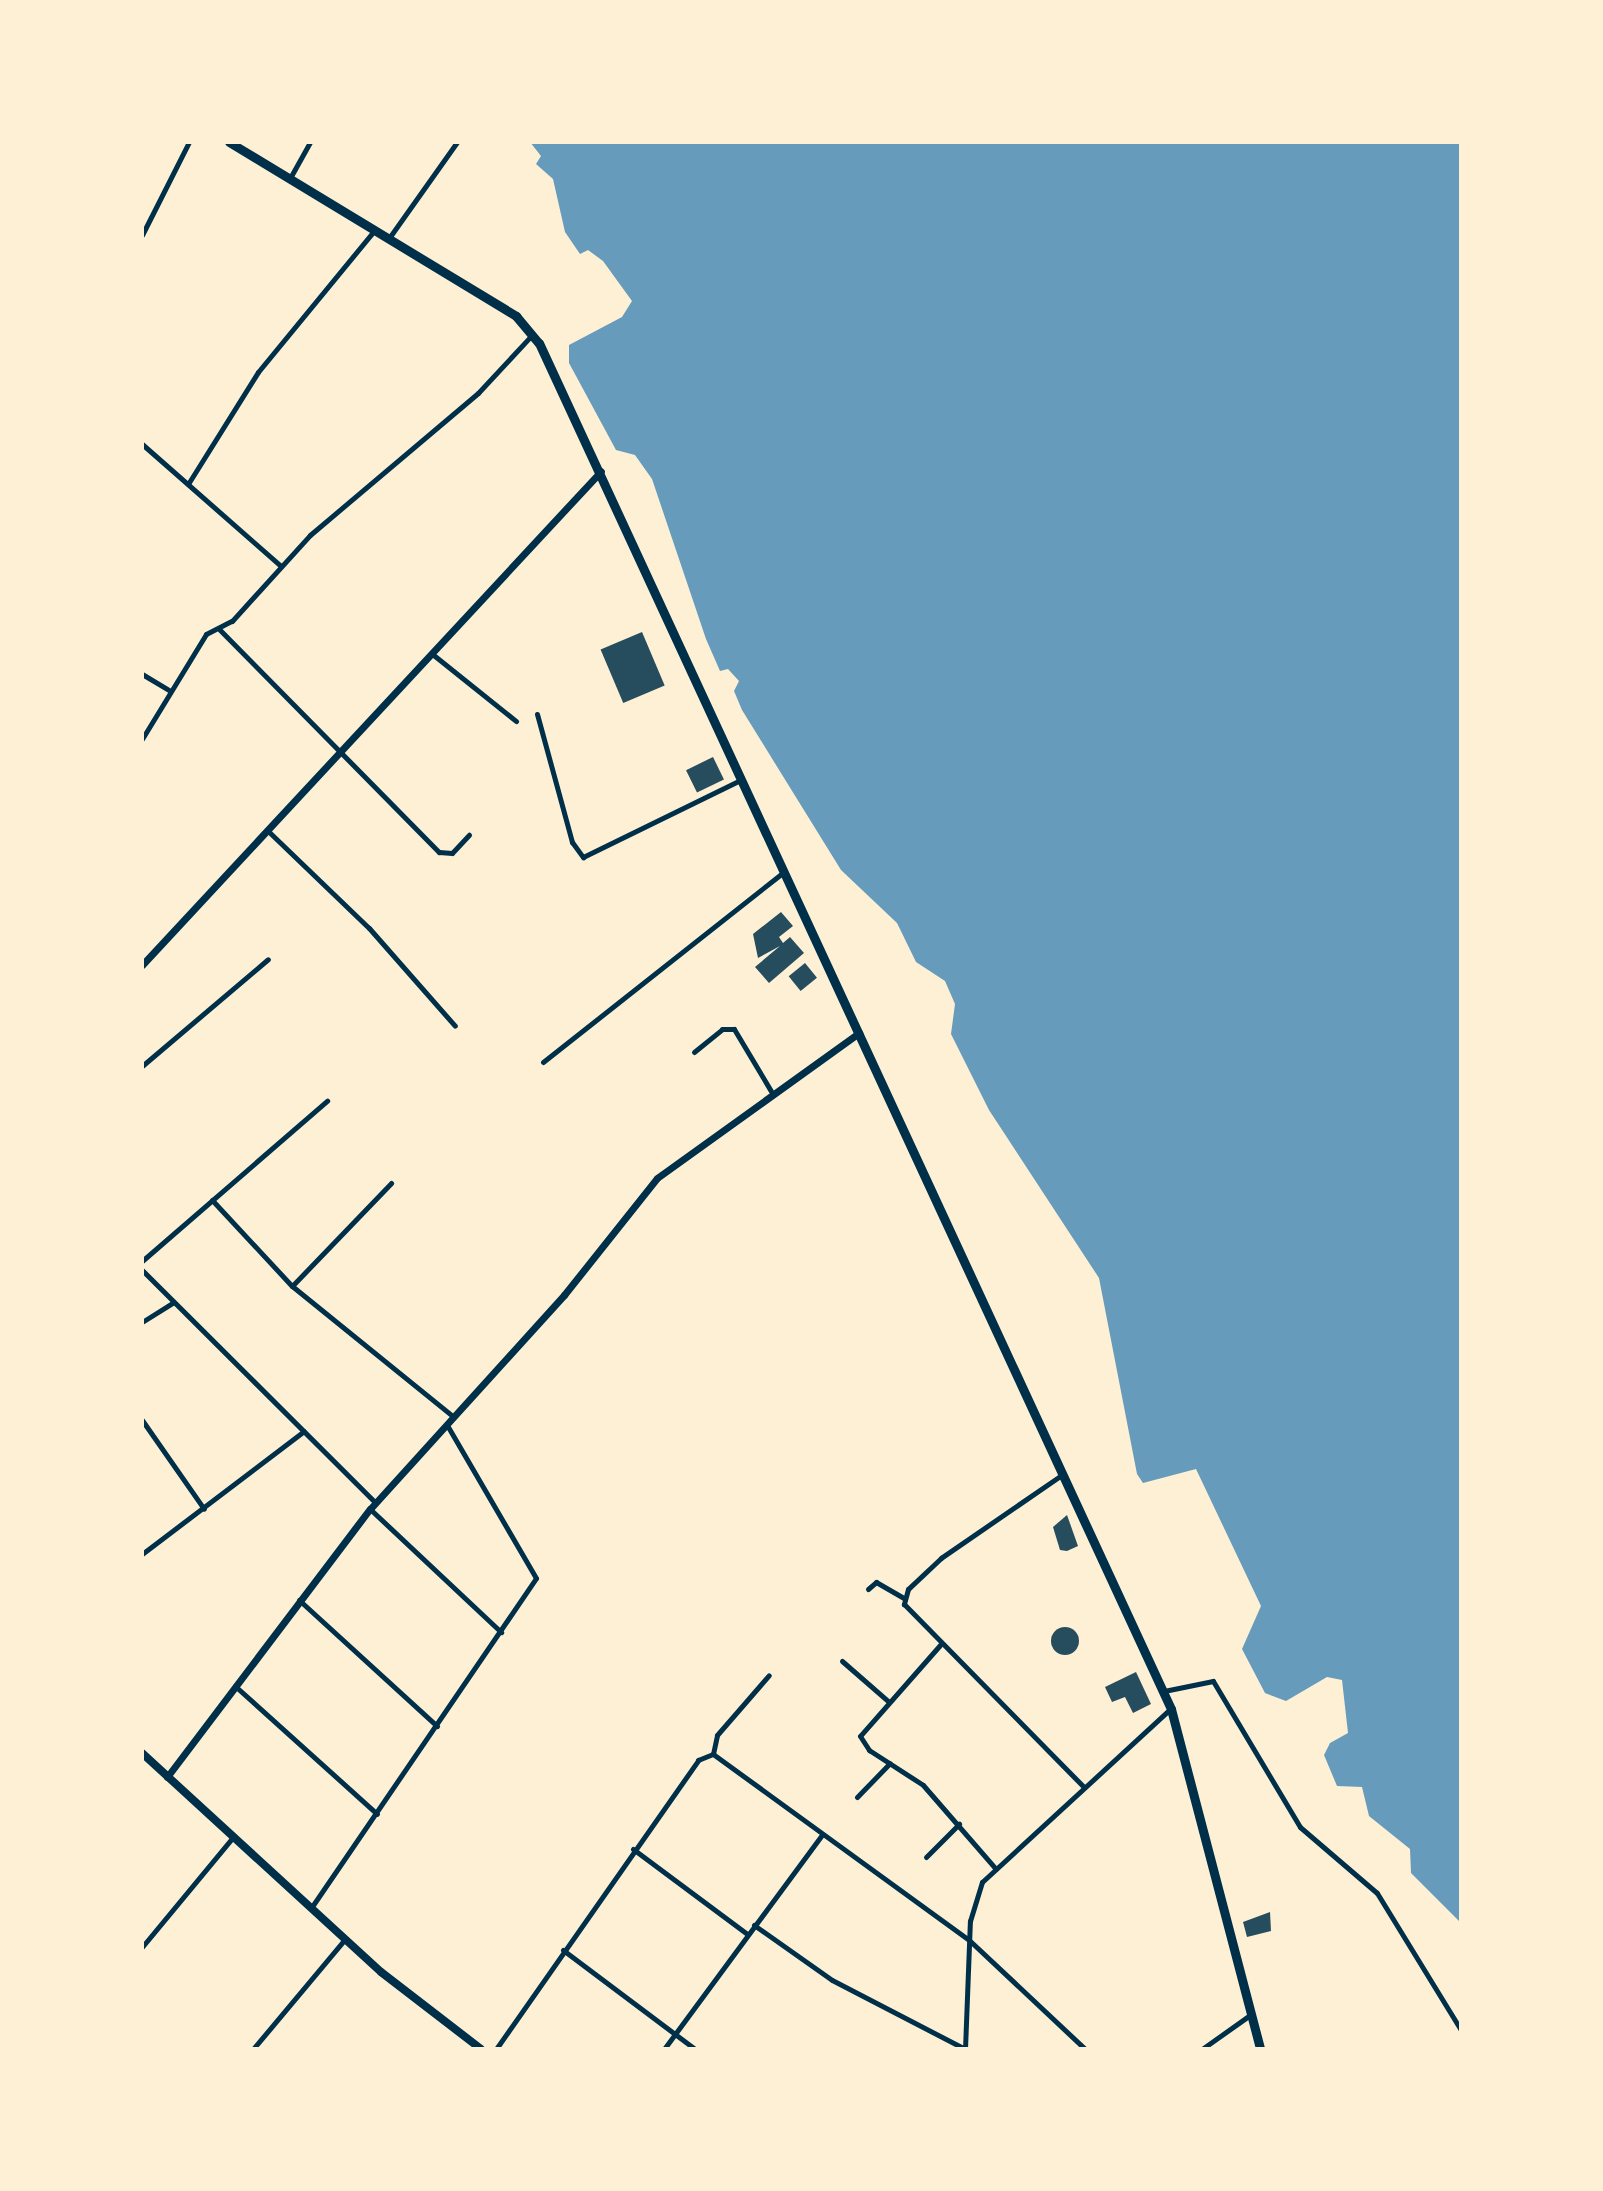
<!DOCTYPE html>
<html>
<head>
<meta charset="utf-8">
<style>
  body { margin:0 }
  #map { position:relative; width:1603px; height:2191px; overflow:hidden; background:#fdf0d5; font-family:"Fira Sans Condensed",sans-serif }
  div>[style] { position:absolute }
  .water>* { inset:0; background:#669bbc }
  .building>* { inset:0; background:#264d5e; transform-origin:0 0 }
  .round { border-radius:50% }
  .minor>* { height:5px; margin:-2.5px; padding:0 2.5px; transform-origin:2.5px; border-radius:2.5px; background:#003049 }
  .tertiary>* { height:7px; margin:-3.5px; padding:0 3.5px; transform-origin:3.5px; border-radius:3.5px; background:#003049 }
  .secondary>* { height:8px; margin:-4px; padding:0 4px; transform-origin:4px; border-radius:4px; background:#003049 }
  .primary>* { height:9px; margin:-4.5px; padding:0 4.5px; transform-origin:4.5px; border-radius:4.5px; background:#003049 }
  span { translate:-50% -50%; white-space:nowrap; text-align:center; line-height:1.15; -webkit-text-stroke:6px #fdf0d5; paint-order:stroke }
  .frame { position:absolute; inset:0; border:144px solid #fdf0d5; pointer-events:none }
</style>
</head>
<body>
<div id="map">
  <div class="water">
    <i style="clip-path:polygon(530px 142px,1461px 142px,1461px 1923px,1411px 1873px,1410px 1849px,1369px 1816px,1362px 1787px,1337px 1786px,1324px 1755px,1330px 1743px,1348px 1733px,1342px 1680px,1327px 1677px,1286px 1701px,1265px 1693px,1242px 1649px,1261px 1606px,1196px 1469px,1143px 1483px,1137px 1474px,1099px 1278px,989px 1110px,951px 1034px,955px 1004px,945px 981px,916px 962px,897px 923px,841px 870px,742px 710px,734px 691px,739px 681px,728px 669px,720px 671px,706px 639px,652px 479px,635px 455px,616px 450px,569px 363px,569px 345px,622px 317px,632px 301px,603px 261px,588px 250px,580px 254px,565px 232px,553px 179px,536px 164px,541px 156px)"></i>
  </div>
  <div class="building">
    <i style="left:642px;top:632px;width:58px;height:45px;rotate:67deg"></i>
    <i style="left:713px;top:757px;width:25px;height:30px;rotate:64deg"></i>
    <i style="clip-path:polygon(781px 912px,793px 926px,779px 937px,783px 943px,790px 937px,804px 953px,769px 983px,755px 967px,780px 946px,758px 958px,753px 934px)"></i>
    <i style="left:805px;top:963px;width:19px;height:21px;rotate:51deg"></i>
    <i style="clip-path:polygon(1067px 1515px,1078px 1546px,1067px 1551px,1060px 1550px,1053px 1527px)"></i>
    <i class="round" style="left:1051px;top:1627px;width:28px;height:28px"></i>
    <i style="clip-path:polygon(1136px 1672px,1151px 1704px,1133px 1713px,1125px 1697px,1112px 1702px,1105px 1687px)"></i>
    <i style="clip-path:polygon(1270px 1912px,1271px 1931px,1247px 1937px,1243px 1922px)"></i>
  </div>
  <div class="minor">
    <i style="left:290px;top:178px;width:41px;rotate:-60.9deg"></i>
    <i style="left:142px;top:235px;width:104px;rotate:-63.2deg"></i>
    <i style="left:389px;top:238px;width:118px;rotate:-54.7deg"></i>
    <i style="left:142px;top:444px;width:185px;rotate:41.3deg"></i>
    <i style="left:188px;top:484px;width:132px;rotate:-58deg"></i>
    <i style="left:258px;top:372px;width:183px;rotate:-50.6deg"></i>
    <i style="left:220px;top:630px;width:312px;rotate:45.4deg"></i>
    <i style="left:439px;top:852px;width:13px;rotate:4deg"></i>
    <i style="left:452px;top:853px;width:25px;rotate:-47deg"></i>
    <i style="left:431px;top:653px;width:109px;rotate:38.7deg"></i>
    <i style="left:142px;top:674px;width:31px;rotate:31deg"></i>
    <i style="left:537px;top:714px;width:133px;rotate:74.7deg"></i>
    <i style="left:572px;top:842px;width:19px;rotate:54deg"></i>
    <i style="left:583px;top:857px;width:177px;rotate:-26.1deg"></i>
    <i style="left:142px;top:739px;width:123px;rotate:-58.6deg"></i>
    <i style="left:206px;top:634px;width:29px;rotate:-27deg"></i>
    <i style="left:232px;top:621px;width:116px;rotate:-47.8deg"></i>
    <i style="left:310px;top:535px;width:220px;rotate:-40.2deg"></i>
    <i style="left:478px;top:393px;width:78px;rotate:-47.1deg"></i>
    <i style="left:267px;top:830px;width:141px;rotate:43.9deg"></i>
    <i style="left:369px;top:928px;width:130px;rotate:48.7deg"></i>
    <i style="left:694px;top:1052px;width:36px;rotate:-39deg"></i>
    <i style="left:722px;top:1029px;width:12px"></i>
    <i style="left:734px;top:1029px;width:72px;rotate:59.2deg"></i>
    <i style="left:543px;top:1062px;width:303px;rotate:-38.3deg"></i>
    <i style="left:142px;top:1066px;width:165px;rotate:-40.3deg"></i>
    <i style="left:212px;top:1200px;width:117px;rotate:47.1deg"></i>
    <i style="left:292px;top:1286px;width:208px;rotate:39deg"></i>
    <i style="left:142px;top:1261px;width:245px;rotate:-40.9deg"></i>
    <i style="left:142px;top:1270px;width:330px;rotate:44.9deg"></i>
    <i style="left:292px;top:1286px;width:143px;rotate:-46.1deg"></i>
    <i style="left:142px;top:1322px;width:36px;rotate:-32deg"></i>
    <i style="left:142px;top:1420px;width:108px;rotate:55.1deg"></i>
    <i style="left:1063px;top:1474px;width:148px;rotate:145.5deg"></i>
    <i style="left:941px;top:1558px;width:45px;rotate:136.8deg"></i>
    <i style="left:908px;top:1589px;width:16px;rotate:105deg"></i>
    <i style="left:904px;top:1604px;width:257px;rotate:45.5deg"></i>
    <i style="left:370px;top:1509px;width:180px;rotate:43.2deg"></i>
    <i style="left:142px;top:1554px;width:203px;rotate:-37.2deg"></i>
    <i style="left:868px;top:1589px;width:11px;rotate:-41deg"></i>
    <i style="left:876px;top:1582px;width:32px;rotate:30deg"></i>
    <i style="left:299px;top:1600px;width:187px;rotate:42.4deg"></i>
    <i style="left:940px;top:1645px;width:121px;rotate:131.3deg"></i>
    <i style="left:860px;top:1736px;width:17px;rotate:57deg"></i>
    <i style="left:869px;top:1750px;width:64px;rotate:32.9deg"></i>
    <i style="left:923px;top:1785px;width:111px;rotate:49deg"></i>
    <i style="left:842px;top:1661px;width:61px;rotate:41deg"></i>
    <i style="left:235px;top:1686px;width:191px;rotate:42deg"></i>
    <i style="left:1164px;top:1691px;width:50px;rotate:-11.5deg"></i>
    <i style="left:1213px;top:1681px;width:170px;rotate:59.2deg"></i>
    <i style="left:1300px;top:1827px;width:101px;rotate:40.6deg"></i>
    <i style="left:1377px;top:1893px;width:161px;rotate:58.5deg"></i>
    <i style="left:713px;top:1754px;width:19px;rotate:-78deg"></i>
    <i style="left:717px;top:1735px;width:79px;rotate:-49.1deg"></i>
    <i style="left:857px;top:1797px;width:47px;rotate:-45.9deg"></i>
    <i style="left:633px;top:1849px;width:142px;rotate:36.7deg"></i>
    <i style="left:926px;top:1857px;width:47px;rotate:-45deg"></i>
    <i style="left:311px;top:1908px;width:399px;rotate:-55.7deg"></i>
    <i style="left:536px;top:1578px;width:177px;rotate:-120.2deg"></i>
    <i style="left:754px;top:1925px;width:95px;rotate:35.2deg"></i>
    <i style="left:832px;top:1980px;width:150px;rotate:27.4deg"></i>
    <i style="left:142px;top:1947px;width:143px;rotate:-50.4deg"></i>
    <i style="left:563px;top:1950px;width:165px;rotate:36.9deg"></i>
    <i style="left:253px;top:2049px;width:143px;rotate:-50.1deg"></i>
    <i style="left:496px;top:2049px;width:353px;rotate:-55deg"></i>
    <i style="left:698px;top:1760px;width:16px;rotate:-22deg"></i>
    <i style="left:713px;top:1754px;width:316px;rotate:36deg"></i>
    <i style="left:969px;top:1940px;width:159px;rotate:43.2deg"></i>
    <i style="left:664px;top:2049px;width:265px;rotate:-53.6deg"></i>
    <i style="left:965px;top:2049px;width:128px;rotate:-87.8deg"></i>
    <i style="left:970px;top:1921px;width:41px;rotate:-72.9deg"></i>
    <i style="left:982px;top:1882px;width:255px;rotate:-42.6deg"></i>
    <i style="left:1202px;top:2049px;width:59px;rotate:-35.3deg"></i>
  </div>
  <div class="tertiary">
    <i style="left:142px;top:965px;width:674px;rotate:-47.1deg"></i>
    <i style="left:167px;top:1777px;width:336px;rotate:-52.9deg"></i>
    <i style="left:370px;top:1509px;width:289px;rotate:-47.8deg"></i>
    <i style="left:564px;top:1295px;width:149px;rotate:-51.5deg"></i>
    <i style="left:657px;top:1178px;width:249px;rotate:-35.7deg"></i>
  </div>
  <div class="secondary">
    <i style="left:142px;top:1753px;width:324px;rotate:42.5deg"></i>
    <i style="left:381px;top:1972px;width:126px;rotate:37.6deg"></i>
  </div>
  <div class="primary">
    <i style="left:229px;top:142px;width:336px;rotate:31.2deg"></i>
    <i style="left:516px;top:316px;width:35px;rotate:50deg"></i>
    <i style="left:539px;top:343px;width:1505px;rotate:65.17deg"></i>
    <i style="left:1171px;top:1709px;width:351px;rotate:75.3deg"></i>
  </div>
  <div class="frame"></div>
</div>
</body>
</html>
